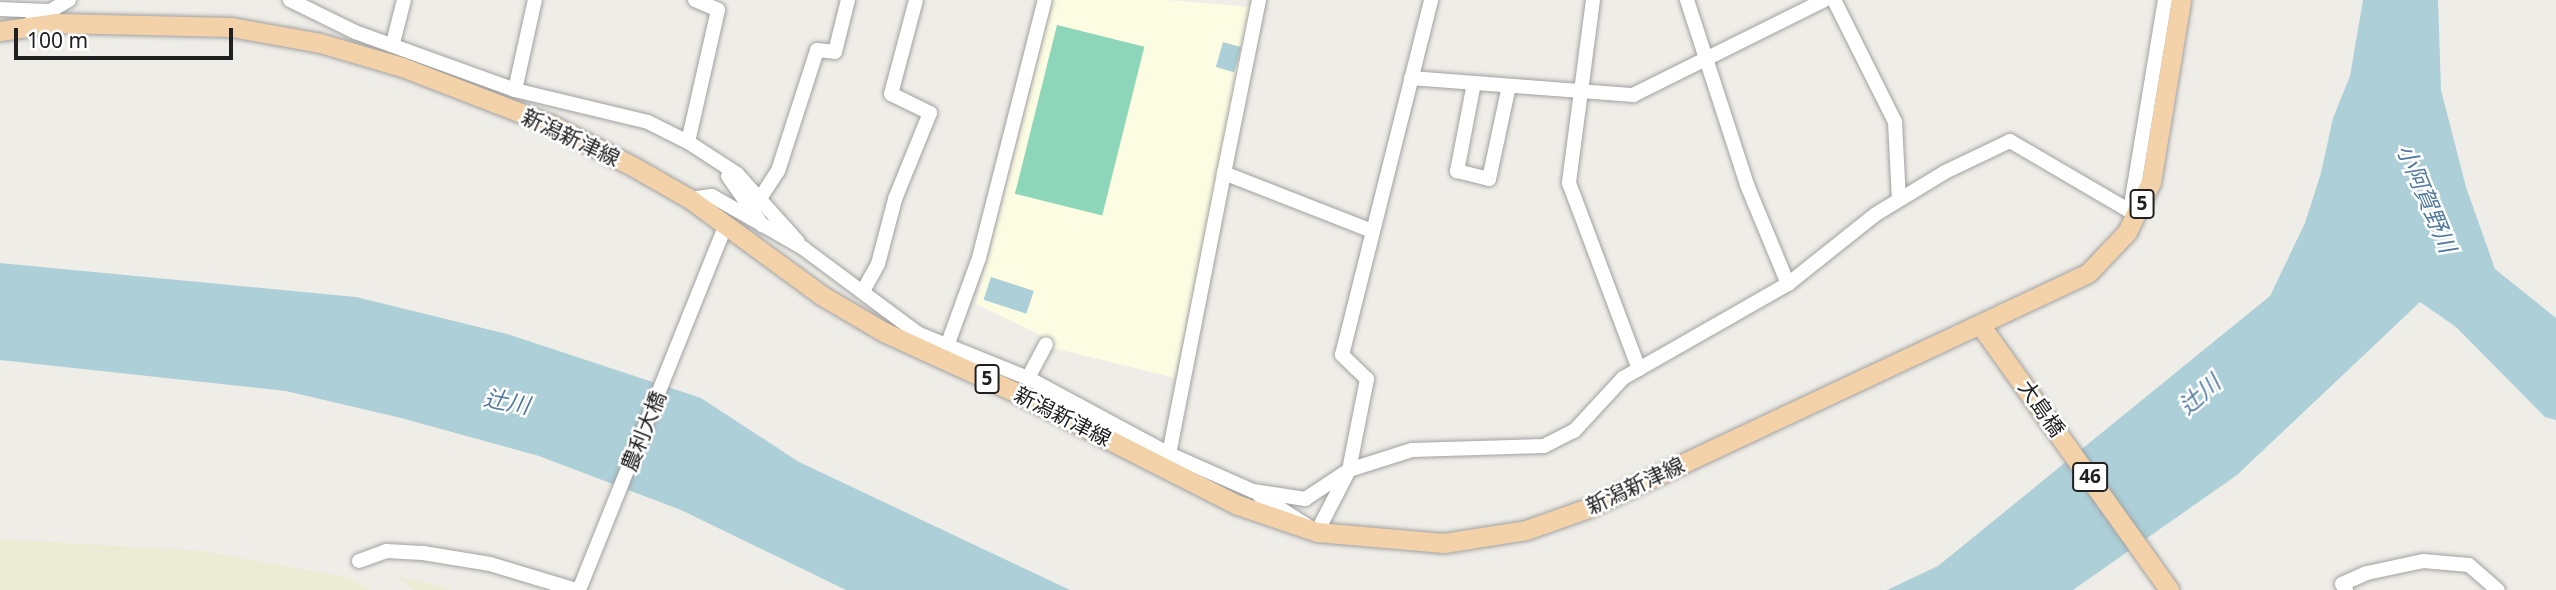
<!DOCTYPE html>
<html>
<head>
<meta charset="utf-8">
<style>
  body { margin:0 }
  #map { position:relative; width:2556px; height:590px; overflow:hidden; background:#efede7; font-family:"Noto Sans","Noto Sans JP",sans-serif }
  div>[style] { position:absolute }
  .education>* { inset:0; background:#fcfce3 }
  .farmland>* { inset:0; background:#ebecd4 }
  .pitch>* { inset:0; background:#8dd6b9; transform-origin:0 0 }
  .water>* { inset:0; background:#accfd8; transform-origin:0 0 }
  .roads { filter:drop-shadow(0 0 2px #a1a1a1) drop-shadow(0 0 2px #a1a1a1) }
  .minor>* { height:14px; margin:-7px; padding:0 7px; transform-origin:7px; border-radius:7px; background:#fff }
  .major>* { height:19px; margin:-9.5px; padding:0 9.5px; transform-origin:9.5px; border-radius:9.5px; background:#f3d2a9 }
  span { translate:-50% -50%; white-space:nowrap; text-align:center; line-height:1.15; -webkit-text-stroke:5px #fff; paint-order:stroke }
  .shield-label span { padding:2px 5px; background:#fff; border:2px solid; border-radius:5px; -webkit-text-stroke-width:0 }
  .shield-label { font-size:19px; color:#202020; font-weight:700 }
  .street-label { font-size:21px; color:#202020 }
  .water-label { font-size:23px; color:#527a9f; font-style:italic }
  .scale { position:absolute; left:14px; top:28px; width:219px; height:32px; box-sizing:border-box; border:4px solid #202020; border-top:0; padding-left:9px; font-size:21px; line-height:24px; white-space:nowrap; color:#202020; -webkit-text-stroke:5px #fff; paint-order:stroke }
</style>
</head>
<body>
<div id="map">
  <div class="education">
    <i style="clip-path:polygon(1053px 0,1167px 0,1253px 7px,1175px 378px,1053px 348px,1042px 336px,976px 304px)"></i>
  </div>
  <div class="farmland">
    <i style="clip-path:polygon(0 539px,203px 551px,346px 577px,371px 590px,0 590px)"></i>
    <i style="clip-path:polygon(397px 577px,428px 583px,451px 590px,413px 590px)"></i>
  </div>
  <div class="pitch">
    <i style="left:1057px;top:25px;width:90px;height:174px;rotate:14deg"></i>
  </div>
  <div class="water">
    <i style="clip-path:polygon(2363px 0,2438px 0,2441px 90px,2466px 187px,2495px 269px,2556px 318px,2556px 420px,2545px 417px,2456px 327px,2420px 302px,2237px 475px,2073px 590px,1887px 590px,1938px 566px,2270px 296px,2305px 223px,2321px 173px,2333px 118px,2350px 76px)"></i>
    <i style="left:1223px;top:42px;width:19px;height:26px;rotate:16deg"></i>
    <i style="clip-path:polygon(0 263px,356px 297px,507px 334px,701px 398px,799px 462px,1070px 590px,846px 590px,681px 510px,539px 456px,401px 418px,286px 391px,0 360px)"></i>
    <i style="left:991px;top:277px;width:45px;height:24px;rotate:18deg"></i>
  </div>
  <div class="roads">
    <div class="minor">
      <i style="left:290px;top:0;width:72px;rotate:26.2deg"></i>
      <i style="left:355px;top:32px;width:170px;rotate:19.9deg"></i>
      <i style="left:515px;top:90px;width:137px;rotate:13.5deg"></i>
      <i style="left:648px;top:122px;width:45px;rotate:26.6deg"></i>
      <i style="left:695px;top:0;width:25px;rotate:23deg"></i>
      <i style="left:718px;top:10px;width:135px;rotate:102.8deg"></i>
      <i style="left:688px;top:142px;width:59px;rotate:33.1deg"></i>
      <i style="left:737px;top:174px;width:91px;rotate:48.1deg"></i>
      <i style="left:1259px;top:0;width:177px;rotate:101.4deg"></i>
      <i style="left:1224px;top:173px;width:159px;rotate:21.4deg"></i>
      <i style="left:1593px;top:0;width:185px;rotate:97.5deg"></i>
      <i style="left:1569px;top:183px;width:199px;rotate:69.4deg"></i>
      <i style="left:1687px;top:0;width:194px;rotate:72deg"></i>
      <i style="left:1747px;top:185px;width:107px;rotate:67.5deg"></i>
      <i style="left:1834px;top:0;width:136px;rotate:63.4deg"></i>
      <i style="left:1895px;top:122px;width:78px;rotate:87.1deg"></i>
      <i style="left:0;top:9px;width:48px;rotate:2.4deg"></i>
      <i style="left:31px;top:22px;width:44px;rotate:-30.1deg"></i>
      <i style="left:393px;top:43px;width:44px;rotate:-75.7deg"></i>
      <i style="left:1411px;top:78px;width:223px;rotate:4.4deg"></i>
      <i style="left:1633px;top:95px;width:213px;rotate:-26.4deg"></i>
      <i style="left:1474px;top:83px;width:90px;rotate:100.9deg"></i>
      <i style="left:1457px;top:171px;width:33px;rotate:14deg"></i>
      <i style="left:1489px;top:179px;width:95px;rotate:-77.9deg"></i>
      <i style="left:515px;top:90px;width:92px;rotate:-77.5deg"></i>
      <i style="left:728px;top:176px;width:60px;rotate:55.2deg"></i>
      <i style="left:690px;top:199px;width:22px;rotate:-8deg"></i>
      <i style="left:712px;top:196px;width:105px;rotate:29.7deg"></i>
      <i style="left:803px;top:248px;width:144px;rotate:36.6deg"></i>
      <i style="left:919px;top:334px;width:118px;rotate:22deg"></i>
      <i style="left:1028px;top:378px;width:160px;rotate:28.3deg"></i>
      <i style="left:1169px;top:454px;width:92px;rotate:23.8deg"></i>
      <i style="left:1253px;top:491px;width:53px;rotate:8.7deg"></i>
      <i style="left:1305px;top:499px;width:53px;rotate:-33.4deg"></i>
      <i style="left:1349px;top:470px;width:66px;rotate:-17.6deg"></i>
      <i style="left:1412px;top:450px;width:132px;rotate:-1.7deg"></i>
      <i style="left:1544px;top:446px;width:34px;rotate:-27deg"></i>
      <i style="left:1574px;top:431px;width:72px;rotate:-47.2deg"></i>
      <i style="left:1623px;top:378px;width:190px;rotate:-29.7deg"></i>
      <i style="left:1788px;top:284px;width:112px;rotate:-38.5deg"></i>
      <i style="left:1876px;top:214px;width:81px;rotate:-31.3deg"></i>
      <i style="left:1945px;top:172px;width:72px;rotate:-25.5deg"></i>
      <i style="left:2010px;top:141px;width:139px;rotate:30.3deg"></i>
      <i style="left:2130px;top:211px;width:10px;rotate:-11deg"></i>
      <i style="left:759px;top:200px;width:35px;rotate:-57deg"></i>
      <i style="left:778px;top:171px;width:127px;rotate:-72.1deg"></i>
      <i style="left:817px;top:50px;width:18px;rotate:6deg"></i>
      <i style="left:835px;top:52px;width:54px;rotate:-76deg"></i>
      <i style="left:2130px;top:211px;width:214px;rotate:-80.6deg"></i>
      <i style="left:863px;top:291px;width:31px;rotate:-61deg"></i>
      <i style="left:878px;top:264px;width:67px;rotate:-75.3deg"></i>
      <i style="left:895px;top:199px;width:93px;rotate:-67.9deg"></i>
      <i style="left:930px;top:113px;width:43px;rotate:-154deg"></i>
      <i style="left:891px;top:94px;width:97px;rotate:-75.1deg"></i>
      <i style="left:953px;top:349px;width:7px;rotate:-153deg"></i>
      <i style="left:947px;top:346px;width:94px;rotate:-70deg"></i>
      <i style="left:979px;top:258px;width:266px;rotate:-75.7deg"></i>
      <i style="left:1028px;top:378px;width:38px;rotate:-62deg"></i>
      <i style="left:1169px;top:454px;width:286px;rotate:-78.9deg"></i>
      <i style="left:1259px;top:495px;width:69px;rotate:32.5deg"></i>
      <i style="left:1317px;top:532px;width:70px;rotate:-62.7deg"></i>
      <i style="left:1349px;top:470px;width:93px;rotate:-78.8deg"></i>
      <i style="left:1367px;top:379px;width:35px;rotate:-136deg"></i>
      <i style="left:1342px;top:355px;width:366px;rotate:-75.9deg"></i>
      <i style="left:359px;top:561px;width:29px;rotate:-20deg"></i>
      <i style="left:386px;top:551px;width:37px;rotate:3deg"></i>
      <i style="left:423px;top:553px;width:68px;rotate:9.3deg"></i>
      <i style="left:490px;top:564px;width:90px;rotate:16.8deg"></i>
      <i style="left:579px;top:590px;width:392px;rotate:-68.1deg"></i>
      <i style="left:2346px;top:590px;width:7px;rotate:-124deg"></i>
      <i style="left:2342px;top:584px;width:27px;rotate:-24deg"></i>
      <i style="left:2367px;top:573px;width:57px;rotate:-12.1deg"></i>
      <i style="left:2423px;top:561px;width:46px;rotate:5deg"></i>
      <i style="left:2469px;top:565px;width:38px;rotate:41deg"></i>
    </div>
    <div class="major">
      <i style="left:0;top:31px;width:57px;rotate:-8.1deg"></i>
      <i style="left:56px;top:23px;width:175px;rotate:1.3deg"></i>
      <i style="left:231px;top:27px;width:90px;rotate:10.2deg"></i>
      <i style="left:320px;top:43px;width:85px;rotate:16.3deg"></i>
      <i style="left:402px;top:67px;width:159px;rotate:21.1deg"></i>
      <i style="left:550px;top:124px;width:94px;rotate:27.1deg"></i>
      <i style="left:634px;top:167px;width:64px;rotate:29.7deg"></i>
      <i style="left:690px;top:199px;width:162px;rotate:36.2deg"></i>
      <i style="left:821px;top:295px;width:73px;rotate:30.4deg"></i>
      <i style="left:884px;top:332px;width:144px;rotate:24.6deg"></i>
      <i style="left:1015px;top:392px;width:250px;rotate:26.9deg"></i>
      <i style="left:1238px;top:505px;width:83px;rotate:18.9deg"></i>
      <i style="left:1317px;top:532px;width:127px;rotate:5deg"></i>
      <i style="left:1444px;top:543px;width:83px;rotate:-9deg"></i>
      <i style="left:1526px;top:530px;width:66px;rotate:-19.5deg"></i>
      <i style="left:1588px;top:508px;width:552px;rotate:-25.17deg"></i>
      <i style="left:2088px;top:273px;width:57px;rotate:-46.4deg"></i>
      <i style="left:2127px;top:232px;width:55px;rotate:-64.4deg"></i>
      <i style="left:2151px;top:182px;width:184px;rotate:-80.6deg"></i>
      <i style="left:1981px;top:326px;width:324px;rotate:54.5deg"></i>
    </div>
  </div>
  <div class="shield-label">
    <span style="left:2142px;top:204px">5</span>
    <span style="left:987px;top:379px">5</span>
    <span style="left:2090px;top:477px">46</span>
  </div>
  <div class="street-label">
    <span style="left:571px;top:137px;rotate:25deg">新潟新津線</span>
    <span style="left:2042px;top:408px;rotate:55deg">大島橋</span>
    <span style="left:1063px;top:416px;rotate:27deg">新潟新津線</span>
    <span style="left:643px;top:431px;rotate:-68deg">農利大橋</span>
    <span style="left:1635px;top:485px;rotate:-25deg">新潟新津線</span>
  </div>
  <div class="water-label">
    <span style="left:2427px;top:198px;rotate:67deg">小阿賀野川</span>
    <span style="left:2199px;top:394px;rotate:-41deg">辻川</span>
    <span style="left:507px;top:401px;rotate:11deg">辻川</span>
  </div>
  <div class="scale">100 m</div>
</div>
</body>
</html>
